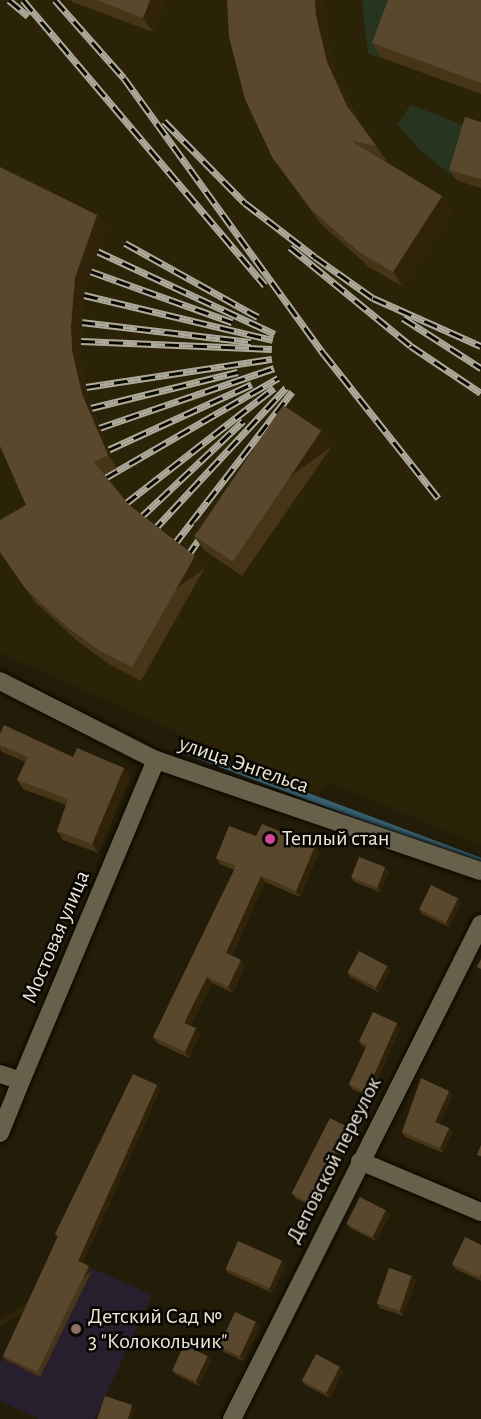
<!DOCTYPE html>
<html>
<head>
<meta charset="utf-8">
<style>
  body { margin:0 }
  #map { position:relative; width:481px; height:1419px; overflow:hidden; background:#221c08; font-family:"Alegreya Sans",sans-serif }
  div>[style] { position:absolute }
  .built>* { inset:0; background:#2b2307 }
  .education>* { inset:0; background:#281f2e }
  .green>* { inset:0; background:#273520 }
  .stream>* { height:7px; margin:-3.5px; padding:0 3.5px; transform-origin:3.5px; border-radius:3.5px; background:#386270 }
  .roads { filter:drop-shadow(0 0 2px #0b0600) drop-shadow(0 0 2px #0b0600) }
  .street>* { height:18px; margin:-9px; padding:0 9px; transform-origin:9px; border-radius:9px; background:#67604a }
  .secondary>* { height:18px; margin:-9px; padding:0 9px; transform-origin:9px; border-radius:9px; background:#67604a }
  .rail>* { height:7px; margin-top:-3.5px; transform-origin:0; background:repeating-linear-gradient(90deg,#090702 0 14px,#afab9c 0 28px); box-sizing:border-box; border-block:2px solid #afab9c }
  .wall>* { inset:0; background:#473518 }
  .shaded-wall>* { inset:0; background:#312309; transform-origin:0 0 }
  .building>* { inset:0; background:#59482d; transform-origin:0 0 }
  .dots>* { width:16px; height:16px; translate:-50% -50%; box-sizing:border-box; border:3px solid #090702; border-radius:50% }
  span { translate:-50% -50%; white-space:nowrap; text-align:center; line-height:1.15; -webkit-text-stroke:5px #090702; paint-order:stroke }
  .street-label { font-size:22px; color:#e9e5d9 }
  .poi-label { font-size:22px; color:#e9e5d9 }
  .left { translate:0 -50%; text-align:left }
</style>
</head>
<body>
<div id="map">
  <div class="built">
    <i style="clip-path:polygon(0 0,481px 0,481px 845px,329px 783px,318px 795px,0 653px)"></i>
  </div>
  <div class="education">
    <i style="clip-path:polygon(52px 1250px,152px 1295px,95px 1419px,39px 1419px,0 1401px,0 1363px)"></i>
  </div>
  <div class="green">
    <i style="clip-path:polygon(362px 0,404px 0,382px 58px,368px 54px)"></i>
    <i style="clip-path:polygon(411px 105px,473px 129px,458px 181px,420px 150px,397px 124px)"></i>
  </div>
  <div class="stream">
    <i style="left:185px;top:750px;width:316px;rotate:20.6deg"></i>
  </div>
  <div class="roads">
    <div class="street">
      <i style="left:0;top:681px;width:175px;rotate:26.9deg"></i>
      <i style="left:156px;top:760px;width:343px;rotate:18.9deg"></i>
      <i style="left:21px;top:1081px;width:348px;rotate:-67.2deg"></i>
      <i style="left:360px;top:1161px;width:131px;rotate:22.9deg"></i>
      <i style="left:232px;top:1419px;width:554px;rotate:-63.3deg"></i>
    </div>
    <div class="secondary">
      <i style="left:0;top:1074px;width:22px;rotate:18deg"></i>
      <i style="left:21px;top:1081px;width:56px;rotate:112deg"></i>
    </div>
  </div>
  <div class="rail">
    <i style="left:9px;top:0;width:25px;rotate:40deg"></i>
    <i style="left:23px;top:0;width:374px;rotate:49.7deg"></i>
    <i style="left:55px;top:0;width:104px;rotate:48.5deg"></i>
    <i style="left:124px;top:78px;width:341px;rotate:54.1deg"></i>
    <i style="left:324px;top:354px;width:184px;rotate:51.6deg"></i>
    <i style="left:164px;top:121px;width:115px;rotate:45.4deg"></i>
    <i style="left:245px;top:203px;width:88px;rotate:37.6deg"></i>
    <i style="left:315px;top:257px;width:71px;rotate:35.3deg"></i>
    <i style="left:373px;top:298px;width:118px;rotate:24deg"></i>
    <i style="left:125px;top:243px;width:152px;rotate:29.1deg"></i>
    <i style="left:290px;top:247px;width:156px;rotate:39.3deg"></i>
    <i style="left:411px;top:346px;width:84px;rotate:33.9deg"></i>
    <i style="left:97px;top:251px;width:196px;rotate:25deg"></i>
    <i style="left:90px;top:271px;width:151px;rotate:19.8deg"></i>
    <i style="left:84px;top:295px;width:194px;rotate:13.4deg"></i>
    <i style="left:403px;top:318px;width:93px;rotate:32.7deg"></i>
    <i style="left:81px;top:322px;width:171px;rotate:6.7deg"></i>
    <i style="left:81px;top:341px;width:191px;rotate:2.4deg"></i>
    <i style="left:86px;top:387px;width:188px;rotate:-8.6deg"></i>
    <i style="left:91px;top:408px;width:151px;rotate:-13.8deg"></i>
    <i style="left:99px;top:428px;width:185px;rotate:-18.9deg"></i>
    <i style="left:108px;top:450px;width:158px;rotate:-24.6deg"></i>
    <i style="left:105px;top:478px;width:200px;rotate:-30deg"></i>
    <i style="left:125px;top:504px;width:189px;rotate:-37.9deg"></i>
    <i style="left:139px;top:519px;width:143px;rotate:-43.3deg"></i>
    <i style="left:152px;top:532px;width:197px;rotate:-47.1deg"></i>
    <i style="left:173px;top:546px;width:195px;rotate:-52.3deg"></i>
    <i style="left:187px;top:557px;width:36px;rotate:-56deg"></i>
  </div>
  <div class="wall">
    <i style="clip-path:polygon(71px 0,165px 0,153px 32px,72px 2px)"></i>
    <i style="clip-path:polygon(481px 0,481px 94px,382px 58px,372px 43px)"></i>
    <i style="clip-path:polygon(326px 30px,337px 77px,357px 119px,387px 161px,383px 160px,442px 196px,452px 211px,403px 287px,369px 267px,321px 224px,272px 157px)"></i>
    <i style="clip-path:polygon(481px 122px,481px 188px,458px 181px,449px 170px)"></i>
    <i style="clip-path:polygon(97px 215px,106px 229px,84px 291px,81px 341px,81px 364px,91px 408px,117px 468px,104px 475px,129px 505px,195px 556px,204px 569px,141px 681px,109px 664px,76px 640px,34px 601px,0 552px,26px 505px)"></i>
    <i style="clip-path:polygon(332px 446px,242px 576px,204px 550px,193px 535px)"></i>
    <i style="clip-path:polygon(0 734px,73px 757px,124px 768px,130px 778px,98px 853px,63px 840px,57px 831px,66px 805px,23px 789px,17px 780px,25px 762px,2px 752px,0 749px)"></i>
    <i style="clip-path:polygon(256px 836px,315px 846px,319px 853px,300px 897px,265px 882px,232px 956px,245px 966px,233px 993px,212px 983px,190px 1026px,196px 1028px,200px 1034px,189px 1058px,157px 1043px,153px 1037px,234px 870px,220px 864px,216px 858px)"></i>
    <i style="clip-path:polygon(389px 872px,380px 892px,354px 882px,351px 877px)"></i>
    <i style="clip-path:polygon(461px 903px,449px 927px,422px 914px,419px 909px)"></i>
    <i style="clip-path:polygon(387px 966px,390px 970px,378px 992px,350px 977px,347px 972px)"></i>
    <i style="clip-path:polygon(397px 1023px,400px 1028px,370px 1097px,352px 1089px,349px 1084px,366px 1048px,362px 1046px,359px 1041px)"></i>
    <i style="clip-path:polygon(157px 1085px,160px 1090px,83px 1263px,89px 1266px,92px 1271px,40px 1377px,6px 1360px,3px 1356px,58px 1238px,55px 1234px)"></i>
    <i style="clip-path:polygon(449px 1091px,453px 1095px,439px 1124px,449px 1128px,452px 1132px,443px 1153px,405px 1137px,402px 1132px)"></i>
    <i style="clip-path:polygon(348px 1127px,351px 1132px,316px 1208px,296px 1199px,293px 1195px)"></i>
    <i style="clip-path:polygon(390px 1215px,376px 1241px,350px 1228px,347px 1224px)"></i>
    <i style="clip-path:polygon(481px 1245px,481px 1281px,455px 1269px,452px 1264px)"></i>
    <i style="clip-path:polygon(282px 1261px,285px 1266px,272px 1293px,228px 1273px,225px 1268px)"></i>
    <i style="clip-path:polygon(416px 1280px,403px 1316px,380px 1308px,377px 1303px)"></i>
    <i style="clip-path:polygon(260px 1326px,243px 1361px,222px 1351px,218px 1346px)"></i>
    <i style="clip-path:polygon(208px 1356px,211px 1361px,199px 1386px,175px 1374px,172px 1370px)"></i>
    <i style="clip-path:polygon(343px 1371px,330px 1398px,305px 1385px,302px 1381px)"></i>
  </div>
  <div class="shaded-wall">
    <i style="clip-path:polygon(150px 0,165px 0,153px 32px,143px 18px)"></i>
    <i style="clip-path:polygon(315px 0,325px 0,326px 30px,337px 77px,357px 121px,347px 106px,327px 62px,316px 15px)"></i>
    <i style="clip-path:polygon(442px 196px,452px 211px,403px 287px,393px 272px)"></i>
    <i style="clip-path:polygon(97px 215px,106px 229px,84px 291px,81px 341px,81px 364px,91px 408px,117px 468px,108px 455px,82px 394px,72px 350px,71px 327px,75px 278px)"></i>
    <i style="left:321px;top:431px;width:19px;height:158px;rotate:54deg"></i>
    <i style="left:195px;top:556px;width:16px;height:128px;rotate:55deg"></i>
    <i style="clip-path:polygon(124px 768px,130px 778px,98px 853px,92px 844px)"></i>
    <i style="clip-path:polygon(315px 846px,319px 853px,300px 897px,296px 891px)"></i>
    <i style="clip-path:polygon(385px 867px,389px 872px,380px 892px,377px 888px)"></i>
    <i style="clip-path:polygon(261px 876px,265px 882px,231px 959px,226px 953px)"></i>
    <i style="clip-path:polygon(458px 898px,461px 903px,449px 927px,446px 922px)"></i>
    <i style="clip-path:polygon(241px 960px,245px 966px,233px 993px,228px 987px)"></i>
    <i style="clip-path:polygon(387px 966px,390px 970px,378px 992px,375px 987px)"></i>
    <i style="clip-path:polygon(207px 977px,212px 983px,188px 1029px,184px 1023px)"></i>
    <i style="clip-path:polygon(397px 1023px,400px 1028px,370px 1097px,366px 1093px)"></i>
    <i style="clip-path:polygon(196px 1028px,200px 1034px,189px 1058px,185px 1052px)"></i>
    <i style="clip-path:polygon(157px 1085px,160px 1090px,82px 1266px,78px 1261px)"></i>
    <i style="clip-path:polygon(449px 1091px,453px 1095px,438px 1126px,435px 1122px)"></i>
    <i style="clip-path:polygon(348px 1127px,351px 1132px,316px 1208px,313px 1204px)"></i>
    <i style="clip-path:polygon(449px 1128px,452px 1132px,443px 1153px,440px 1148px)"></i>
    <i style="clip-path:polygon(386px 1210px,390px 1215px,376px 1241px,373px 1237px)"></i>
    <i style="clip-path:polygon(282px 1261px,285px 1266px,272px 1293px,269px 1289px)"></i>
    <i style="left:89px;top:1266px;width:6px;height:118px;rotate:59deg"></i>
    <i style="clip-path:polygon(412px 1276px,416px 1280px,403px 1316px,400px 1311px)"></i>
    <i style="clip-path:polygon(256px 1322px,260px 1326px,243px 1361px,240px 1356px)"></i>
    <i style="clip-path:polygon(208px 1356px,211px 1361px,199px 1386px,196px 1381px)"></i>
    <i style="clip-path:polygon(340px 1367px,343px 1371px,330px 1398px,326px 1393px)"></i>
    <i style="clip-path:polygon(132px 1405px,135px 1409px,132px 1419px,128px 1419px)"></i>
  </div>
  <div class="building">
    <i style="clip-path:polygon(96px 0,150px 0,143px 18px)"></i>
    <i style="clip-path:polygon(227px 0,315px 0,316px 15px,327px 62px,347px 106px,376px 146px,351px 141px,442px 196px,393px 272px,359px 252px,311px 209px,272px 157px,245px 99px,229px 37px)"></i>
    <i style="clip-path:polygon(388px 0,481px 0,481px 83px,372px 43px)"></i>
    <i style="clip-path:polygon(465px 117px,481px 122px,481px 179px,449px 170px)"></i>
    <i style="clip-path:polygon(0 167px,97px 215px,75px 278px,71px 327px,72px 350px,82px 394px,108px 455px,94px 462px,129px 505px,195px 556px,132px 667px,100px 651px,67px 627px,25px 588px,0 552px,0 520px,26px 505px,0 446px)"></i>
    <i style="left:283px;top:405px;width:46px;height:158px;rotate:34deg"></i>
    <i style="clip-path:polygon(4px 725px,73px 757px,77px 748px,124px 768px,92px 844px,57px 831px,68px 799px,17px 780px,28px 757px,0 745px,0 734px)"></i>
    <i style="clip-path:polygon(262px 824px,315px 846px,296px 891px,261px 876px,226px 953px,241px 960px,228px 987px,207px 977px,184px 1023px,196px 1028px,185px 1052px,153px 1037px,236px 866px,216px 858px,229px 826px,256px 836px)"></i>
    <i style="left:359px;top:857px;width:28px;height:22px;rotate:21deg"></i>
    <i style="left:431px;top:885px;width:30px;height:27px;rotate:26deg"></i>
    <i style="left:359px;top:951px;width:32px;height:24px;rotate:28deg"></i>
    <i style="clip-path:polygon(481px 959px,481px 969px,477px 967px)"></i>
    <i style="clip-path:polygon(373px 1012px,397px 1023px,366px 1093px,349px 1084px,367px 1045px,359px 1041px)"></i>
    <i style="clip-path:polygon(133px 1074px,157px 1085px,78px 1261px,89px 1266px,37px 1372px,3px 1356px,58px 1236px,55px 1234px)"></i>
    <i style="clip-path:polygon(421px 1078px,449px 1091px,435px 1122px,449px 1128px,440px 1148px,402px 1132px)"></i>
    <i style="left:330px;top:1118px;width:20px;height:85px;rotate:27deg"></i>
    <i style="clip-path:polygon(481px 1145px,481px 1156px,477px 1155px)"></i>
    <i style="left:360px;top:1197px;width:29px;height:30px;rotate:27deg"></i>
    <i style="clip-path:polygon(465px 1237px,481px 1245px,481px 1274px,479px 1277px,452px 1264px)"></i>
    <i style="left:238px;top:1241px;width:48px;height:30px;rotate:24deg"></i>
    <i style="left:389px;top:1268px;width:24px;height:37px;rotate:19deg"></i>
    <i style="left:235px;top:1312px;width:23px;height:38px;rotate:25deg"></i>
    <i style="left:184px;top:1345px;width:26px;height:28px;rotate:25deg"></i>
    <i style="left:316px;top:1354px;width:27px;height:30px;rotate:28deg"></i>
    <i style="clip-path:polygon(105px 1396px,132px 1405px,128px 1419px,97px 1419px)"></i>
  </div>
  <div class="dots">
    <i style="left:270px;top:839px;background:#d1479c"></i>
    <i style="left:76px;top:1329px;background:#8d6e63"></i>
  </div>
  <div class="street-label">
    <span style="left:244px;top:765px;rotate:19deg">улица Энгельса</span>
    <span style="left:56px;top:937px;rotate:-67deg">Мостовая улица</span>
    <span style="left:334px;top:1160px;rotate:-63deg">Деповской переулок</span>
  </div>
  <div class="poi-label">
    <span class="left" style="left:282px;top:839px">Теплый стан</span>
    <span class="left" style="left:88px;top:1329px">Детский Сад №<br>3 "Колокольчик"</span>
  </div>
</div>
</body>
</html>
